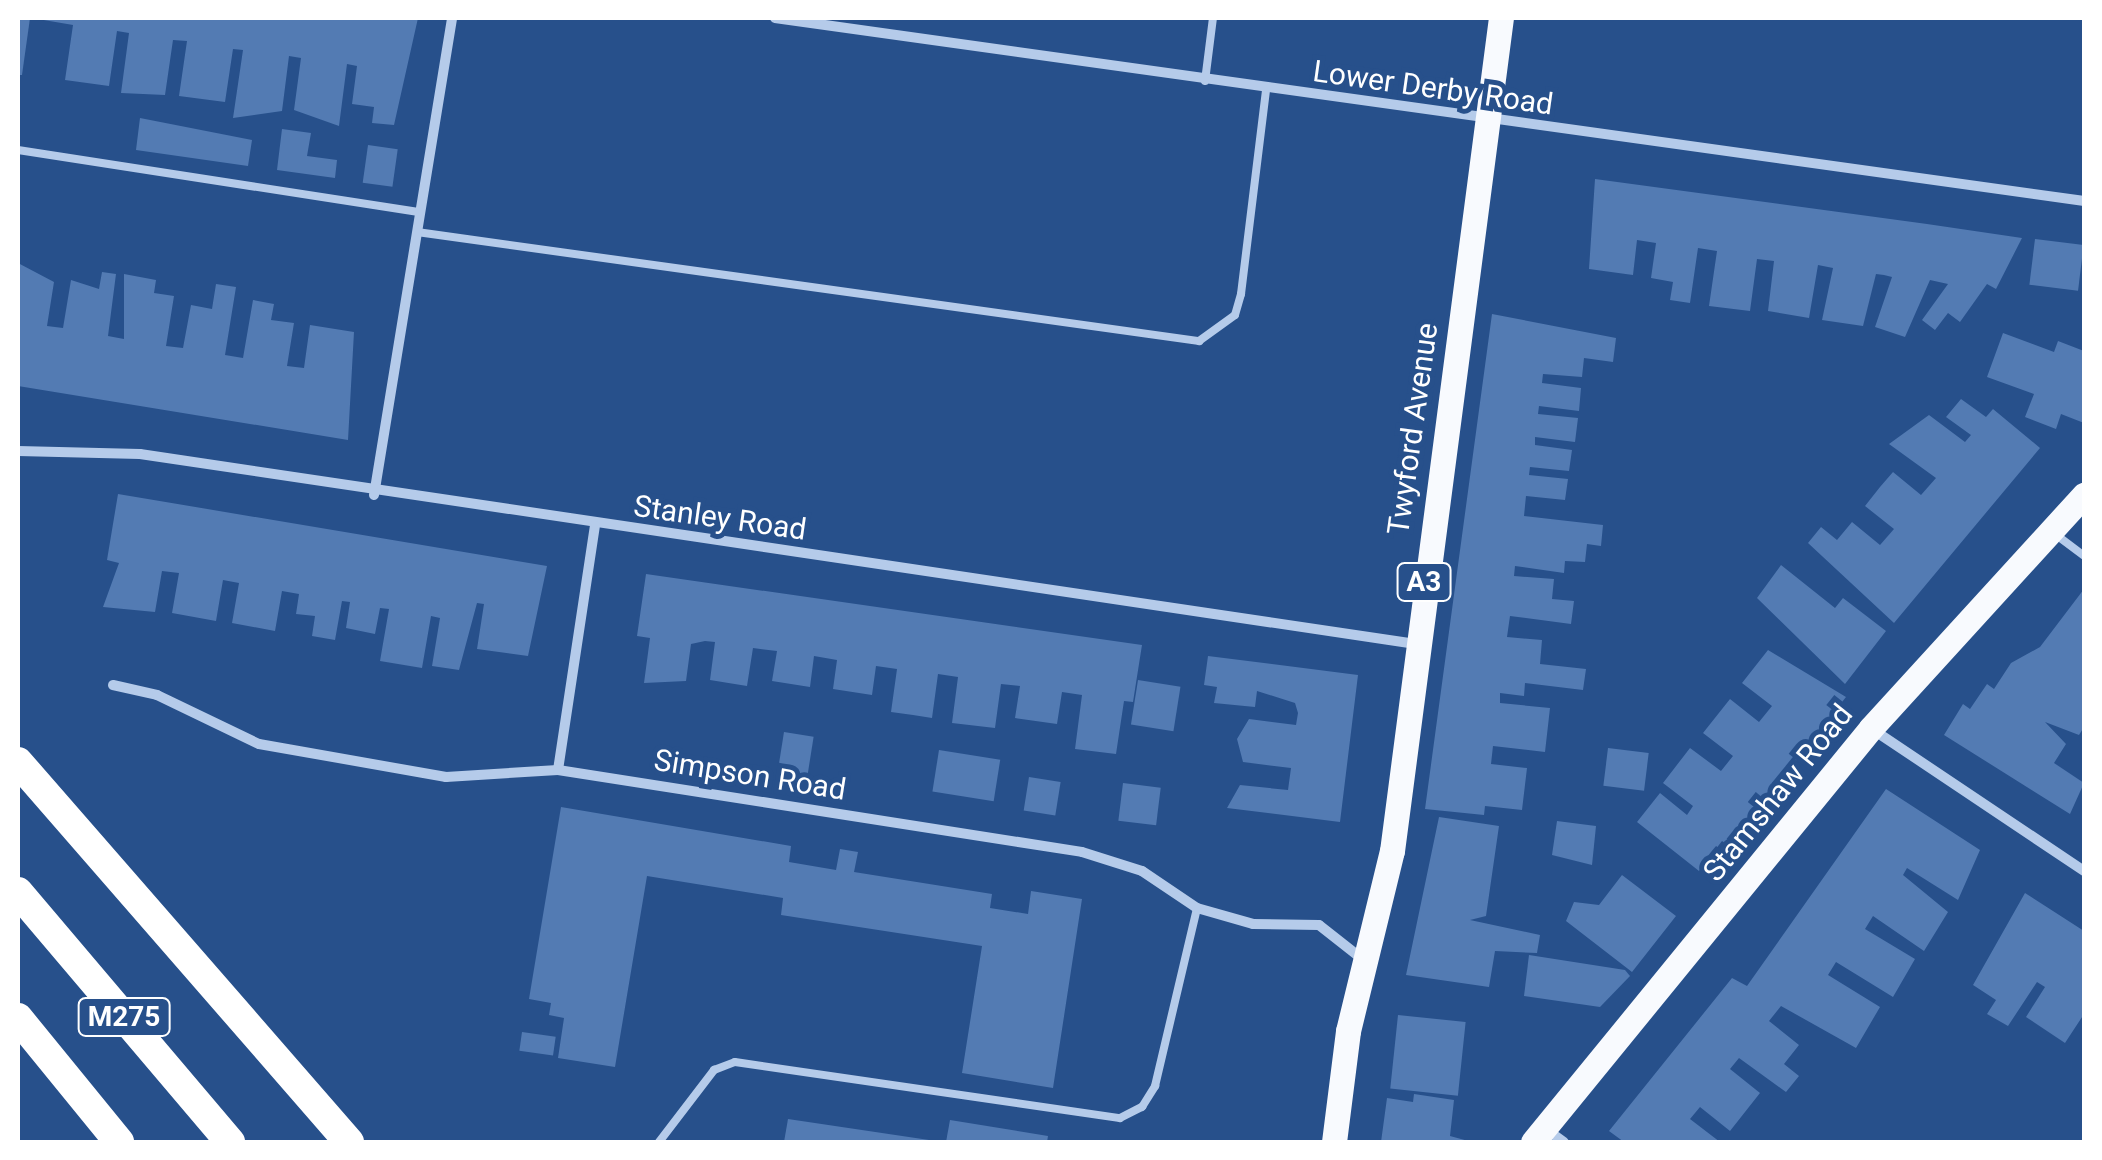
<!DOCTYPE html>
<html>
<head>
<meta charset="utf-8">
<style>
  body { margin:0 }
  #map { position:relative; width:2102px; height:1160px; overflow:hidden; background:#27508b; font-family:Roboto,sans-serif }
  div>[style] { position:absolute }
  .building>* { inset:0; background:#537bb3; transform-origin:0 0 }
  .service>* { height:8px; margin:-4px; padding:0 4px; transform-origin:4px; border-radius:4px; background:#b5cbea }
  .minor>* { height:10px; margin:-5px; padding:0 5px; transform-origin:5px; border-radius:5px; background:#b5cbea }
  .primary>* { height:25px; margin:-12.5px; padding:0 12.5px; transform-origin:12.5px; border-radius:12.5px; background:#f8fafe }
  .motorway>* { height:30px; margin:-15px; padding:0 15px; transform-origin:15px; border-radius:15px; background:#fff }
  span { translate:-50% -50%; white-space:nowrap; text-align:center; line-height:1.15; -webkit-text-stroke:10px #27508b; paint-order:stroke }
  .shield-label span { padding:2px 8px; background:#27508b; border:2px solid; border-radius:8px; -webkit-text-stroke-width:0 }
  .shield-label { font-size:28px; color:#fff; font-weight:700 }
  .street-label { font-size:30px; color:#fff }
  .frame { position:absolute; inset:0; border:20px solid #fff; pointer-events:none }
</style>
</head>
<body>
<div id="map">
  <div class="building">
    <i style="clip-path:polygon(18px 18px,30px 18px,22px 75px,18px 75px)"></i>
    <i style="clip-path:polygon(32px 18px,418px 18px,394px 125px,372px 123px,374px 107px,352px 104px,357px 66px,347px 64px,339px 126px,294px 110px,301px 58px,289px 56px,282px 111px,233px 118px,243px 50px,233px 49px,225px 102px,179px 96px,187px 41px,173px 40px,165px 95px,121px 93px,129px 33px,117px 31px,109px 86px,65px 80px,73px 25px)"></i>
    <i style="clip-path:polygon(140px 118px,252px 140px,248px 166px,136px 150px)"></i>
    <i style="clip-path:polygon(282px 129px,311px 133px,307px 156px,337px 160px,335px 178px,277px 170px)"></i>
    <i style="left:368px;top:145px;width:30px;height:38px;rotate:8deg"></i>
    <i style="clip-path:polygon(1595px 179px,1927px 224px,2022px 238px,1996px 289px,1987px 284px,1960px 322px,1948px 313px,1935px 330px,1922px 320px,1948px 284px,1930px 280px,1905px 337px,1875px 327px,1892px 277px,1884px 275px,1876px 274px,1863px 326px,1822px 320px,1833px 268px,1818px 265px,1809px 318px,1768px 311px,1774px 261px,1757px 259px,1750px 311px,1709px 306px,1717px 251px,1698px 248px,1690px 303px,1670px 300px,1673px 282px,1651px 278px,1656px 243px,1637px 240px,1633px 275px,1589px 269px)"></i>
    <i style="left:2035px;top:239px;width:49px;height:46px;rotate:7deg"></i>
    <i style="clip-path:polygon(18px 263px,54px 282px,47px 326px,63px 328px,71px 280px,99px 289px,102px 272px,116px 274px,108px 336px,124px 339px,124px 274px,156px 280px,154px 293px,174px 296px,166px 346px,183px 348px,191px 305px,212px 309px,216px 284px,236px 287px,225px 355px,243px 358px,253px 300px,274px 304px,271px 320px,294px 323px,287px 366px,304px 368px,310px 325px,354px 332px,348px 440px,18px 386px)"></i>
    <i style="clip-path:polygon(1492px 314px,1616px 338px,1613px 362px,1584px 358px,1582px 377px,1543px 374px,1542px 383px,1581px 388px,1579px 411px,1539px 406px,1538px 414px,1578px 418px,1575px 442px,1535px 437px,1535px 445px,1572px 450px,1569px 471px,1530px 467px,1529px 475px,1568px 479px,1565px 500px,1526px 496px,1524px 516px,1603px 525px,1601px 546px,1587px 544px,1585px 562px,1565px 561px,1564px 573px,1515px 566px,1514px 576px,1554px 579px,1552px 599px,1574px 601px,1571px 624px,1510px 616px,1507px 637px,1542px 640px,1540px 664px,1586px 669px,1583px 690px,1525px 683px,1524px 696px,1500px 693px,1500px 703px,1550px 708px,1545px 752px,1493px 746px,1491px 764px,1527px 768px,1522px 810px,1485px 806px,1484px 815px,1425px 809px)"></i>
    <i style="clip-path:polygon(2003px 333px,2054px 352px,2058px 341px,2084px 351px,2084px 423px,2061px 414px,2056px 429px,2025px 417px,2034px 394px,1987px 377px)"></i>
    <i style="clip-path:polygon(1961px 399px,1986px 417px,1993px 409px,2040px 448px,1894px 623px,1808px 543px,1821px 527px,1837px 540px,1852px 522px,1880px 545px,1894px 529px,1865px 506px,1880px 487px,1893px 472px,1921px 495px,1936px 478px,1889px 444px,1929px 415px,1965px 442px,1971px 435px,1946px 417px)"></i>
    <i style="clip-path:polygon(118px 494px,547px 566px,528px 656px,477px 649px,484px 604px,477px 603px,459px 670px,432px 666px,440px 618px,431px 616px,422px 668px,380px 661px,389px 609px,380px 608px,375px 634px,346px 628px,350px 602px,342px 601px,335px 640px,312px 636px,315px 616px,296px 614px,299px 594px,282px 591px,275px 631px,232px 623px,239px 583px,223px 580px,216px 621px,172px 613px,179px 573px,162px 571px,155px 612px,103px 607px,119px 563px,107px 560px)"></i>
    <i style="clip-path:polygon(1781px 565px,1835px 608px,1843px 598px,1886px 631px,1845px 684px,1757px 598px)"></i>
    <i style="clip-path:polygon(646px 574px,1142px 645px,1133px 702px,1124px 701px,1116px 754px,1075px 749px,1082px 695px,1062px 692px,1057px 724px,1015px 718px,1020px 686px,1001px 684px,995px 728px,952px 723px,958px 677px,938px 674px,932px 718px,913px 715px,891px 712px,897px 669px,876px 666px,872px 695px,833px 689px,837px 660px,814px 656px,810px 687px,772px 681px,777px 651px,753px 648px,747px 686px,710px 680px,715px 642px,705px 641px,691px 644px,686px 681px,644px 683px,650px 638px,637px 636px)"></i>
    <i style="clip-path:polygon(2084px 589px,2084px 727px,2079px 735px,2045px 722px,2066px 744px,2054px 763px,2084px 783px,2070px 814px,1944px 735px,1963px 704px,1970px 709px,1987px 684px,1994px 689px,2011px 663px,2040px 647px)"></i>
    <i style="clip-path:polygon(1768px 650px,1846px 697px,1729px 846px,1722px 841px,1699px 871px,1637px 822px,1660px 793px,1687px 815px,1693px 806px,1663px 783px,1690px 748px,1721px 771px,1733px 756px,1703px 733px,1730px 699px,1759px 722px,1772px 706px,1742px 683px)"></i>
    <i style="clip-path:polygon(1208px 656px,1358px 675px,1340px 822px,1227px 808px,1240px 785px,1288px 790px,1291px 768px,1243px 762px,1237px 739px,1249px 719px,1296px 725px,1298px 713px,1295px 703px,1257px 691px,1255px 707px,1214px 703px,1217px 687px,1204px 685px)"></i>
    <i style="left:1138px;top:680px;width:43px;height:45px;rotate:9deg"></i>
    <i style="left:784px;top:732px;width:30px;height:41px;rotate:9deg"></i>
    <i style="left:1608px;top:748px;width:41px;height:38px;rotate:7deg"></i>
    <i style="left:939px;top:750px;width:62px;height:42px;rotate:9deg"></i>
    <i style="left:1029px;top:777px;width:32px;height:34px;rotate:9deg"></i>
    <i style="left:1123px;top:783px;width:38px;height:38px;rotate:7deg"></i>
    <i style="clip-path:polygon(1886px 789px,1980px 850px,1958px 900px,1907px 868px,1903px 875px,1948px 912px,1924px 951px,1873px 916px,1865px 929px,1915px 959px,1893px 997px,1836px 962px,1828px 975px,1880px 1007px,1856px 1048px,1781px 1006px,1769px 1021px,1799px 1045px,1784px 1064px,1799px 1076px,1786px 1092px,1739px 1058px,1730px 1069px,1760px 1093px,1730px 1131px,1700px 1107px,1690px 1119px,1720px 1142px,1624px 1142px,1609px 1131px,1732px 978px,1747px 986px)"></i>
    <i style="clip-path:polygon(561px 807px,791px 846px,789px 862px,836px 870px,840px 849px,858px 852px,854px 872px,992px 894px,990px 908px,1028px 914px,1031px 891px,1082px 899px,1053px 1088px,962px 1073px,982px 946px,781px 915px,783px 898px,647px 876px,615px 1067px,558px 1058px,564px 1018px,549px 1015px,551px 1003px,529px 999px)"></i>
    <i style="clip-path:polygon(1439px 817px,1499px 826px,1486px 916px,1470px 920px,1540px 935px,1537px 953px,1495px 951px,1489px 987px,1406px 975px)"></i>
    <i style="clip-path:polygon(1557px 821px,1596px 826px,1592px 865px,1552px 855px)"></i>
    <i style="clip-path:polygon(1622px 875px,1676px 916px,1632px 972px,1566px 921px,1574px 902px,1599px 905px)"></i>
    <i style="clip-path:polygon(2025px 893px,2084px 931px,2084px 1014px,2065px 1043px,2026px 1017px,2045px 987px,2037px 982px,2008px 1026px,1987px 1014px,1996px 1000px,1973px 985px)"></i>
    <i style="clip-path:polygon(1529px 955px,1625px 970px,1630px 976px,1600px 1007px,1524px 996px)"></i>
    <i style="left:1398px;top:1015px;width:68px;height:74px;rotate:6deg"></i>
    <i style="left:522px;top:1032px;width:34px;height:19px;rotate:8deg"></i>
    <i style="clip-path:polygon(1414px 1094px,1454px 1100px,1450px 1136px,1472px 1142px,1381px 1142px,1387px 1098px,1413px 1102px)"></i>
    <i style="clip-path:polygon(788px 1119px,929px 1140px,928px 1142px,784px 1142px)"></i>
    <i style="clip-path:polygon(950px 1120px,1048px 1136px,1047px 1142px,946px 1142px)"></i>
  </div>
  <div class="service">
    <i style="left:1205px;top:81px;width:64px;rotate:-82.8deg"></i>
    <i style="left:18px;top:150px;width:407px;rotate:8.8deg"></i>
    <i style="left:417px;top:232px;width:790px;rotate:7.94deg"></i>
    <i style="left:1199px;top:341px;width:44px;rotate:-35.8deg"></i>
    <i style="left:1235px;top:315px;width:22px;rotate:-74deg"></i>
    <i style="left:1241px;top:294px;width:206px;rotate:-83deg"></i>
    <i style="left:2055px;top:534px;width:36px;rotate:37deg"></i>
    <i style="left:659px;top:1142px;width:91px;rotate:-52.6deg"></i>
    <i style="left:714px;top:1070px;width:22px;rotate:-21deg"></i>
    <i style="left:735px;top:1062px;width:389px;rotate:8.3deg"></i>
    <i style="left:1120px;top:1118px;width:25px;rotate:-27deg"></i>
    <i style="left:1142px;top:1107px;width:25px;rotate:-58deg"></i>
    <i style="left:1155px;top:1086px;width:183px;rotate:-76.7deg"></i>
  </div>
  <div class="minor">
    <i style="left:775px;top:18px;width:1322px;rotate:7.96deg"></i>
    <i style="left:18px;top:451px;width:122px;rotate:1.4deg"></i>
    <i style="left:140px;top:454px;width:1290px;rotate:8.47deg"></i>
    <i style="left:374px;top:495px;width:483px;rotate:-80.7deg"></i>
    <i style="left:113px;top:685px;width:45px;rotate:12.8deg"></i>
    <i style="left:157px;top:695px;width:113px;rotate:25.7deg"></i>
    <i style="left:259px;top:744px;width:190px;rotate:10deg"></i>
    <i style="left:446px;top:777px;width:112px;rotate:-3.6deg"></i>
    <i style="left:558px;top:770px;width:530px;rotate:8.89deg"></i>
    <i style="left:1082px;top:852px;width:63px;rotate:17.6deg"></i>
    <i style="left:1142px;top:871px;width:66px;rotate:33.9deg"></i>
    <i style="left:1197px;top:908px;width:58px;rotate:15.9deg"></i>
    <i style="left:1253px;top:924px;width:66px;rotate:0.9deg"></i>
    <i style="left:1319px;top:925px;width:53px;rotate:38.2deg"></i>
    <i style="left:1872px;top:729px;width:255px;rotate:33.8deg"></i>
    <i style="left:558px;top:770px;width:247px;rotate:-81.4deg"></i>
    <i style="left:1546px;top:1129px;width:22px;rotate:36deg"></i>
  </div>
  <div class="primary">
    <i style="left:1334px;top:1142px;width:112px;rotate:-82.8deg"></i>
    <i style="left:1348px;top:1031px;width:185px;rotate:-76.3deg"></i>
    <i style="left:1392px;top:851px;width:840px;rotate:-82.55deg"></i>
    <i style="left:1533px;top:1142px;width:534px;rotate:-50.77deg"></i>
    <i style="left:1871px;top:728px;width:316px;rotate:-47.6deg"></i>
  </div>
  <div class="motorway">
    <i style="left:18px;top:762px;width:504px;rotate:48.94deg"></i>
    <i style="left:18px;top:892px;width:328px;rotate:49.7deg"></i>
    <i style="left:18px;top:1018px;width:160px;rotate:50.8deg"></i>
  </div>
  <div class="shield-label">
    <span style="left:1424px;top:582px">A3</span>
    <span style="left:124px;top:1017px">M275</span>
  </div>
  <div class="street-label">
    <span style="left:1433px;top:88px;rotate:8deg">Lower Derby Road</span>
    <span style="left:1413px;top:429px;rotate:-82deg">Twyford Avenue</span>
    <span style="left:720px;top:518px;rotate:8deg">Stanley Road</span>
    <span style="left:750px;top:775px;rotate:9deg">Simpson Road</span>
    <span style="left:1778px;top:793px;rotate:-51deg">Stamshaw Road</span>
  </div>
  <div class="frame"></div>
</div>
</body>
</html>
